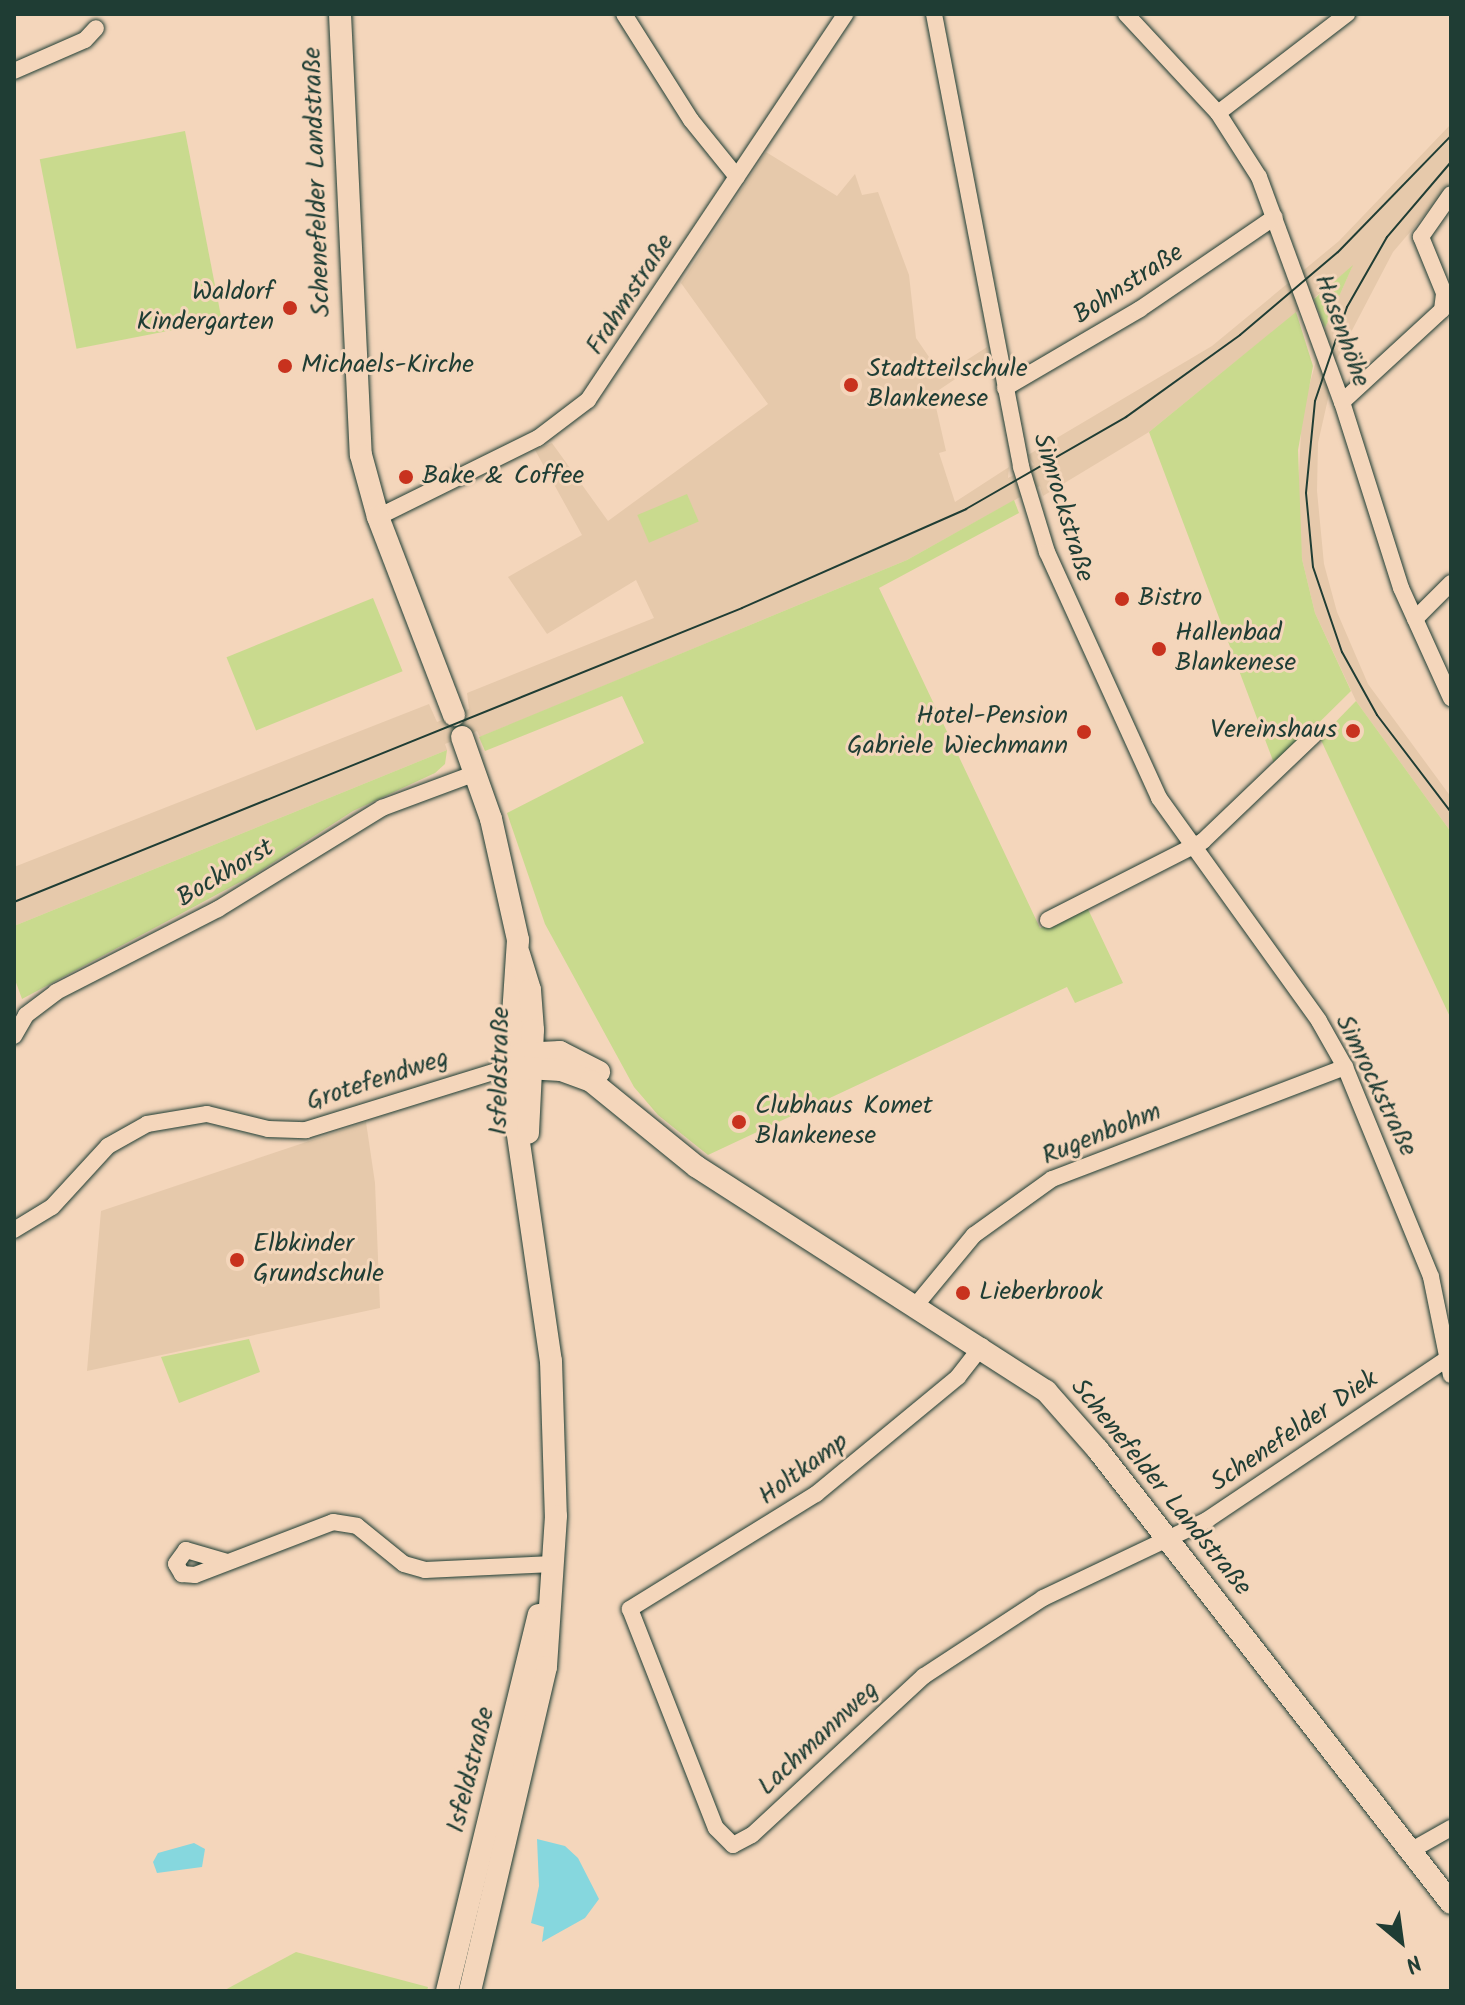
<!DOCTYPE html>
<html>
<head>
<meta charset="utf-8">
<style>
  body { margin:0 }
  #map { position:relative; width:1465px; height:2005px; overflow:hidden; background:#f4d6bb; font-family:Kalam,sans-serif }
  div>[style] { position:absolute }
  .built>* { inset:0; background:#e6c9ab }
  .green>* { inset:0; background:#c9da8e; transform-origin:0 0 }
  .water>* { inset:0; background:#86d7de }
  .roads { filter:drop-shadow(0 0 2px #1f3d34) drop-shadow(0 0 2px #1f3d34) }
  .street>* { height:16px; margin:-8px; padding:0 8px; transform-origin:8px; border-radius:8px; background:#f4d6bb }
  .secondary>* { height:22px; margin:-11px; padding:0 11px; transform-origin:11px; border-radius:11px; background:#f4d6bb }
  .tram>* { height:2px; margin:-1px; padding:0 1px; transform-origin:1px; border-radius:1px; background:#1f3d34 }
  .dots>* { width:22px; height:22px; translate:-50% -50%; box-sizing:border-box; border:4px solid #f4d6bb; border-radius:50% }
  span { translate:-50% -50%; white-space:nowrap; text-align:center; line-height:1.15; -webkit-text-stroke:6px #f4d6bb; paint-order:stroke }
  .street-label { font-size:26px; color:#1f3d34 }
  .poi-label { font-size:26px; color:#1f3d34 }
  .right { translate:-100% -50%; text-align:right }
  .left { translate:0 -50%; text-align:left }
  .frame { position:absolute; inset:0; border:16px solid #1f3d34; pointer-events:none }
  .north { position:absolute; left:1361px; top:1901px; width:80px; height:80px; -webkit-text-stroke:6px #f4d6bb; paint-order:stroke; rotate:151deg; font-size:22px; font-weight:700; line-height:32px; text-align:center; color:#1f3d34 }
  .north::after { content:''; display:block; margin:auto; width:28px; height:36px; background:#1f3d34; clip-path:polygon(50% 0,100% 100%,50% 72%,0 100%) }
</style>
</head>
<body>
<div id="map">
  <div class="built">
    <i style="clip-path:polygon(1451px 124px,1451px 184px,1393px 252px,1337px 359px,1318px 443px,1317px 491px,1324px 564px,1337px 612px,1368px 684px,1451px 797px,1451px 832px,1356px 701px,1315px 613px,1302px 559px,1297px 511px,1302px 412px,1325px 328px,1352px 267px,1149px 432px,1043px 496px,1040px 486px,907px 560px,480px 737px,477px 731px,445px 744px,447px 750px,14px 926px,14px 867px,429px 704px,437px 722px,469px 709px,467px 693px,654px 618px,636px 580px,547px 634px,508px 577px,582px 535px,535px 450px,552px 443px,608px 521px,768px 404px,681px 283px,766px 152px,837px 196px,855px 174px,862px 195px,878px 192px,909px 275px,916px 338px,942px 376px,987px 347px,988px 357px,933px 394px,946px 451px,939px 453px,955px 502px,1009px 467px,1008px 478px,1034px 465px,1028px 455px,1212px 346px,1339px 241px)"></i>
    <i style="clip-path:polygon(366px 1122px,375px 1183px,380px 1308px,87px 1371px,101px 1211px)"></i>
  </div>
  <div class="green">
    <i style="left:185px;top:131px;width:193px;height:148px;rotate:79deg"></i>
    <i style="clip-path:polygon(1353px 265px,1325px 328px,1314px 299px)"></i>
    <i style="clip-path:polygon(1296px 312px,1313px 366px,1298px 450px,1302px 559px,1315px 613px,1351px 691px,1275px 766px,1149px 432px)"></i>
    <i style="left:687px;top:494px;width:30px;height:54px;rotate:67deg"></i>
    <i style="clip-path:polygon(1014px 500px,1019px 513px,879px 588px,1040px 928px,1087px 907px,1123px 983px,1075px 1003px,1067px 987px,708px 1155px,658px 1115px,634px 1087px,545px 924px,507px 813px,644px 743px,622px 696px,485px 751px,479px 737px,907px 560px)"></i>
    <i style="left:373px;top:598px;width:79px;height:158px;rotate:68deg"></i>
    <i style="clip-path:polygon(1356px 701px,1451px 832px,1451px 1019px,1320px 738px)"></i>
    <i style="clip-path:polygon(447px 750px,445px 764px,435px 773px,353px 811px,257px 873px,22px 999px,14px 977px,14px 926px)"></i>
    <i style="clip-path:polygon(249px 1339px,260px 1372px,179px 1403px,161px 1357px)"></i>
    <i style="clip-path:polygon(296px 1952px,428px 1987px,427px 1991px,223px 1991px)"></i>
  </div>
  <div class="water">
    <i style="clip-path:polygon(537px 1839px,565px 1846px,578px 1858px,599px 1899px,585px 1918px,542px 1942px,544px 1927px,531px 1923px,539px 1886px)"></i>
    <i style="clip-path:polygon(194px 1843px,205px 1849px,202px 1867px,157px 1873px,153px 1862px,158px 1853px)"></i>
  </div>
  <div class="roads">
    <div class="street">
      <i style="left:624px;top:14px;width:125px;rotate:57.7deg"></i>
      <i style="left:691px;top:120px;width:73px;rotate:51.1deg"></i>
      <i style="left:934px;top:14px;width:461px;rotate:79.1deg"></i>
      <i style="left:1021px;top:467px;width:89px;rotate:73deg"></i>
      <i style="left:1047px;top:552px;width:270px;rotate:65.5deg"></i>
      <i style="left:1159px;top:798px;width:274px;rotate:54.3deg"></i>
      <i style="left:1319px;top:1021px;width:53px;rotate:60.5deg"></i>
      <i style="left:1345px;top:1067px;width:227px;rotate:67.7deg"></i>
      <i style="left:1431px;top:1277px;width:100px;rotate:78.5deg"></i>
      <i style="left:1126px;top:14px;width:135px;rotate:47.1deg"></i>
      <i style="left:1218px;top:113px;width:76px;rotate:57.4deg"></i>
      <i style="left:1259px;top:177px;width:240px;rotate:69.8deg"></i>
      <i style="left:1342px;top:402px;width:195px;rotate:72.4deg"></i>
      <i style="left:1401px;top:588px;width:121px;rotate:65.6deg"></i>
      <i style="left:14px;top:71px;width:77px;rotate:-23.6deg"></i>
      <i style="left:85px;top:40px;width:16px;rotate:-47deg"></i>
      <i style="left:1218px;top:113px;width:163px;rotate:-37.5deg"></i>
      <i style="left:1005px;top:388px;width:156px;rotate:-30.3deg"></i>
      <i style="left:1140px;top:309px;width:163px;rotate:-34.3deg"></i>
      <i style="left:1342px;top:402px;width:136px;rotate:-42.6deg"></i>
      <i style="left:1442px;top:310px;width:17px;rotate:-83deg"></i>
      <i style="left:1444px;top:293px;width:61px;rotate:-112.3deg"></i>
      <i style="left:1421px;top:237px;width:52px;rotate:-55.1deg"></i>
      <i style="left:378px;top:517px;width:178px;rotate:-26.3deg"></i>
      <i style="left:538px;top:438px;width:63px;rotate:-37.2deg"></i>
      <i style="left:588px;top:400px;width:464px;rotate:-56.3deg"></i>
      <i style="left:1415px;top:619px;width:51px;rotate:-45deg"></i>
      <i style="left:1048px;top:920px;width:174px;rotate:-27deg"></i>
      <i style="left:1203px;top:841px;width:153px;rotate:-43.7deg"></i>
      <i style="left:14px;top:1036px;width:24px;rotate:-60deg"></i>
      <i style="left:26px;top:1015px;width:38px;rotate:-37deg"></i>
      <i style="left:56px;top:992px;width:182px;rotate:-27.1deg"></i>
      <i style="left:218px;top:909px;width:193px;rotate:-31.6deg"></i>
      <i style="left:382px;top:808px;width:100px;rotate:-20.4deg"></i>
      <i style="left:14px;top:1230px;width:44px;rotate:-31.2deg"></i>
      <i style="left:52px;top:1207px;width:83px;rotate:-47.4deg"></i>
      <i style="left:108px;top:1146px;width:45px;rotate:-29.4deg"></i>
      <i style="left:147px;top:1124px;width:61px;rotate:-9.5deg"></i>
      <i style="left:207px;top:1114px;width:63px;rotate:13.8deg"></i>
      <i style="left:268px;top:1129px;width:38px;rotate:2deg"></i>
      <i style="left:306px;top:1130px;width:214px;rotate:-17.2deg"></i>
      <i style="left:916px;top:1305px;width:91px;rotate:-50.4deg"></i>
      <i style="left:974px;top:1235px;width:96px;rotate:-35.7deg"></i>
      <i style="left:1052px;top:1179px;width:314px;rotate:-20.9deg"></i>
      <i style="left:982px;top:1346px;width:39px;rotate:128deg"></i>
      <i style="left:958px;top:1377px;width:184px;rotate:140.5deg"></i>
      <i style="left:816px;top:1494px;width:219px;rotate:148.3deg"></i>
      <i style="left:630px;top:1609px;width:235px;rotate:68.6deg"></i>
      <i style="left:716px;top:1828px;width:24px;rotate:45deg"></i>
      <i style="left:733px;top:1845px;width:21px;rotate:-28deg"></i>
      <i style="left:752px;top:1835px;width:234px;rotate:-42.8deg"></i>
      <i style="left:924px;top:1676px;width:142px;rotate:-33.2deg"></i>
      <i style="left:1043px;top:1598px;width:182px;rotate:-25.4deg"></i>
      <i style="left:1207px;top:1520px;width:294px;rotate:-33.9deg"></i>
      <i style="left:227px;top:1562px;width:43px;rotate:-163.7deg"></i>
      <i style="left:186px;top:1550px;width:17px;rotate:126deg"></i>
      <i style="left:176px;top:1564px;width:12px;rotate:59deg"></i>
      <i style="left:182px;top:1574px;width:13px;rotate:4deg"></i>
      <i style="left:195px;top:1575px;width:148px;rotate:-21deg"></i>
      <i style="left:333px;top:1522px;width:24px;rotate:9deg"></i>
      <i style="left:357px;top:1526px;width:60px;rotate:39deg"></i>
      <i style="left:404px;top:1564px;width:22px;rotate:16deg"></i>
      <i style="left:425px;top:1570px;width:128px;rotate:-2.7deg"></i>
      <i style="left:1410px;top:1851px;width:47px;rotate:-29.3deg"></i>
    </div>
    <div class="secondary">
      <i style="left:340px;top:14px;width:441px;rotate:87.3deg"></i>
      <i style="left:361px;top:455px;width:64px;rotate:74.7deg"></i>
      <i style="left:378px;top:517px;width:212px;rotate:69deg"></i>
      <i style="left:462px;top:737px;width:87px;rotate:70.5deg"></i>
      <i style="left:491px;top:819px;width:124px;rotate:77.4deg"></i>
      <i style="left:518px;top:940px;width:134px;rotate:93.8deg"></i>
      <i style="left:509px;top:1074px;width:290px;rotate:81.7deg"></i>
      <i style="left:551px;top:1361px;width:155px;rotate:88.2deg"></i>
      <i style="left:556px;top:1516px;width:151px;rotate:93.8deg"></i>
      <i style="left:546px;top:1667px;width:333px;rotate:103.2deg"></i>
      <i style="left:519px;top:954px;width:38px;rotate:73deg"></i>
      <i style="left:530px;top:990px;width:40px;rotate:85.7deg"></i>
      <i style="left:533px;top:1030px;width:103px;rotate:92.8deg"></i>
      <i style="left:520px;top:1054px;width:40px;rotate:-2.9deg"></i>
      <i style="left:560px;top:1052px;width:44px;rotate:27.1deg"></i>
      <i style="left:510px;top:1067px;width:51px;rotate:3.4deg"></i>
      <i style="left:561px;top:1070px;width:32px;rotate:20deg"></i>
      <i style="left:591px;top:1081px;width:136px;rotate:39.1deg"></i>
      <i style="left:697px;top:1167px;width:415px;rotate:32.7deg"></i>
      <i style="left:1046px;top:1391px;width:79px;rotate:48.6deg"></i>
      <i style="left:1098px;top:1450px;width:574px;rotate:52.07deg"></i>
      <i style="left:447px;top:1991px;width:387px;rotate:-76.3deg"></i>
    </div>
  </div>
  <div class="tram">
    <i style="left:1451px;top:162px;width:99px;rotate:130.5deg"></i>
    <i style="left:1387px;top:237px;width:81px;rotate:119.7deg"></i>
    <i style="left:1347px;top:307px;width:99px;rotate:108.8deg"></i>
    <i style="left:1315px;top:401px;width:92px;rotate:95.6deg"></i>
    <i style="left:1306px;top:493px;width:74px;rotate:84.6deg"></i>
    <i style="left:1313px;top:567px;width:90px;rotate:71.2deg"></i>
    <i style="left:1342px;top:652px;width:72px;rotate:60.9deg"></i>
    <i style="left:1377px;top:715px;width:122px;rotate:52.7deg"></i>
    <i style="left:14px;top:902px;width:785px;rotate:-21.99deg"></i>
    <i style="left:742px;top:608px;width:245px;rotate:-23.8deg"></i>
    <i style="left:966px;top:509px;width:185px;rotate:-29.9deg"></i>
    <i style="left:1126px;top:417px;width:140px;rotate:-35.7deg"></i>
    <i style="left:1240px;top:335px;width:128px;rotate:-40.3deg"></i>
    <i style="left:1338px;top:252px;width:162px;rotate:-45.8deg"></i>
  </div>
  <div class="dots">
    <i style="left:290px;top:308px;background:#c8321e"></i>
    <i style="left:285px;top:366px;background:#c8321e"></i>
    <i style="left:851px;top:385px;background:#c8321e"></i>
    <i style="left:406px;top:477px;background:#c8321e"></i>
    <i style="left:1122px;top:599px;background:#c8321e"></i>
    <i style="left:1159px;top:649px;background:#c8321e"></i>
    <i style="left:1353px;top:731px;background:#c8321e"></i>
    <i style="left:1084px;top:732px;background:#c8321e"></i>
    <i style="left:739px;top:1122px;background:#c8321e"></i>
    <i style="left:237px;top:1260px;background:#c8321e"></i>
    <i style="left:963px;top:1293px;background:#c8321e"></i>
  </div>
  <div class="street-label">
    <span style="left:318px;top:182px;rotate:-92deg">Schenefelder Landstraße</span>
    <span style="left:1129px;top:285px;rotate:-33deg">Bohnstraße</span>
    <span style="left:631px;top:295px;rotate:-57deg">Frahmstraße</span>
    <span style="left:1341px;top:331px;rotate:70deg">Hasenhöhe</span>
    <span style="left:1062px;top:508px;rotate:73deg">Simrockstraße</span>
    <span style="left:226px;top:874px;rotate:-31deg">Bockhorst</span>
    <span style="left:501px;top:1071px;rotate:-89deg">Isfeldstraße</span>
    <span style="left:378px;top:1081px;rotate:-18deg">Grotefendweg</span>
    <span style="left:1375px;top:1086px;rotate:64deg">Simrockstraße</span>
    <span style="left:1102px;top:1135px;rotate:-22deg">Rugenbohm</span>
    <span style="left:1295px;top:1432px;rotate:-34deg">Schenefelder Diek</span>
    <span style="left:804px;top:1470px;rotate:-36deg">Holtkamp</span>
    <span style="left:1160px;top:1488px;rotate:51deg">Schenefelder Landstraße</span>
    <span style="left:819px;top:1739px;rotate:-43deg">Lachmannweg</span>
    <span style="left:472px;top:1770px;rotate:-76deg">Isfeldstraße</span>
  </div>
  <div class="poi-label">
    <span class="right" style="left:274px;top:308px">Waldorf<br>Kindergarten</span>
    <span class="left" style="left:301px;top:366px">Michaels-Kirche</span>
    <span class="left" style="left:867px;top:385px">Stadtteilschule<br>Blankenese</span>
    <span class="left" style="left:422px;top:477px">Bake &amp; Coffee</span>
    <span class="left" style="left:1138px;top:599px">Bistro</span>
    <span class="left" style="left:1175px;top:649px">Hallenbad<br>Blankenese</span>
    <span class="right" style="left:1068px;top:732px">Hotel-Pension<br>Gabriele Wiechmann</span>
    <span class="right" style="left:1337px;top:731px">Vereinshaus</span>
    <span class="left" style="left:755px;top:1122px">Clubhaus Komet<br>Blankenese</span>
    <span class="left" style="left:253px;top:1260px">Elbkinder<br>Grundschule</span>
    <span class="left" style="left:979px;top:1293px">Lieberbrook</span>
  </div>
  <div class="frame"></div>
  <div class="north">N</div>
</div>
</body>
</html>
